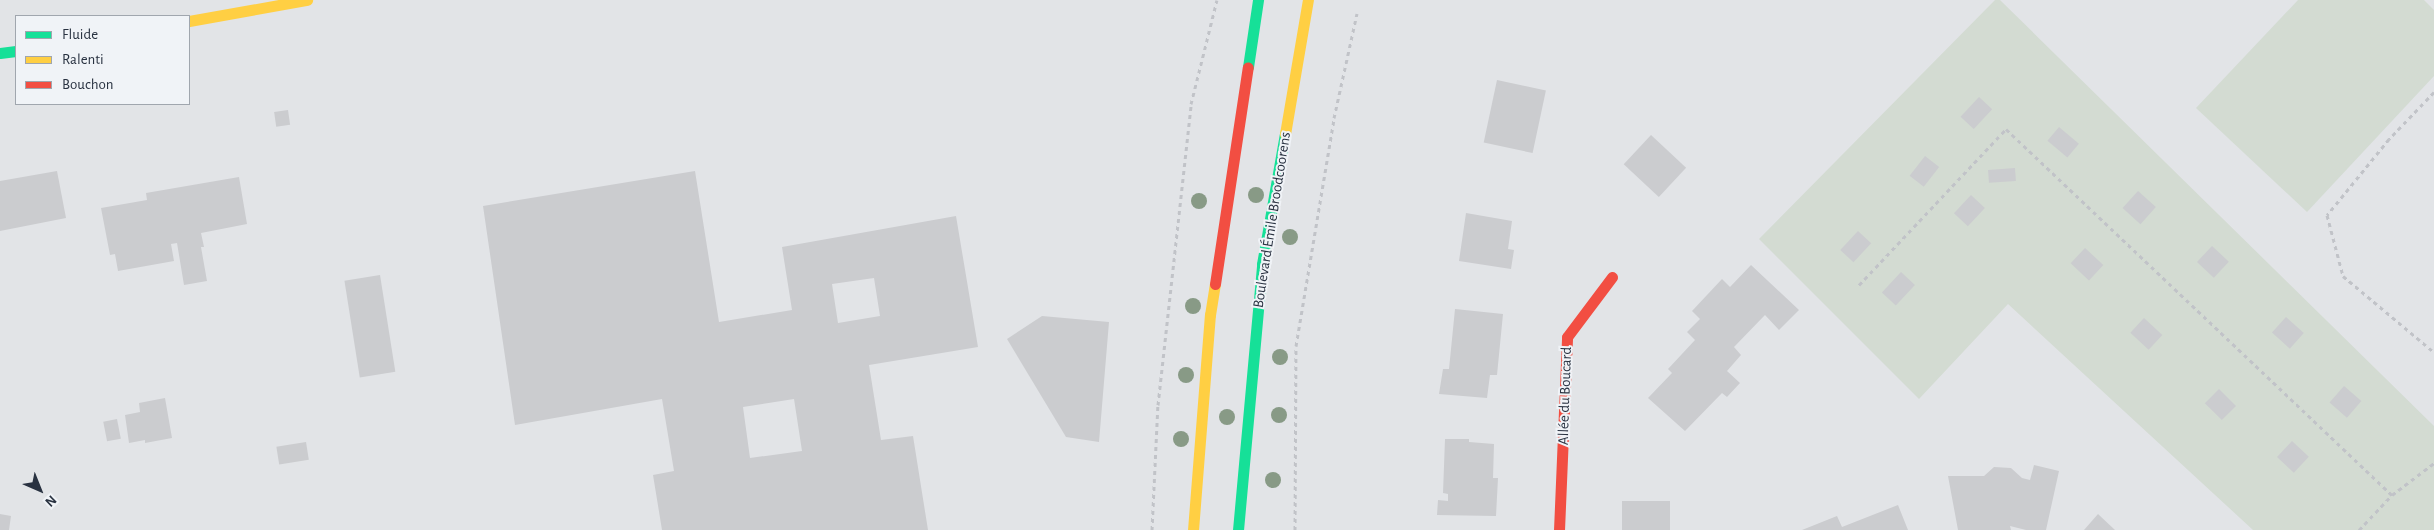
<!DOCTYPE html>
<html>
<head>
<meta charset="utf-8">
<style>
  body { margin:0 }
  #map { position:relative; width:2434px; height:530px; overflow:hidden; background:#e2e4e7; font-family:"Alegreya Sans",sans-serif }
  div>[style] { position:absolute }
  .green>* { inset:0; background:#d3dbd2 }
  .building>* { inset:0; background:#cbcccf; transform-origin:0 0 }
  .path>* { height:3px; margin-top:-1.5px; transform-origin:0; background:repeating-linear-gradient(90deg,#c1c3c8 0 4px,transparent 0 8px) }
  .fast>* { height:11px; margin:-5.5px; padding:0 5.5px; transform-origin:5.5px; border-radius:5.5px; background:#16e098 }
  .slow>* { height:11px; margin:-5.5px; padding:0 5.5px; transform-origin:5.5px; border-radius:5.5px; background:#ffcf43 }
  .jam>* { height:11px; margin:-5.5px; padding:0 5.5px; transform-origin:5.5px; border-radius:5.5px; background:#f24e42 }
  .trees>* { width:16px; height:16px; margin:-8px; border-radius:50%; background:#889a86 }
  span { translate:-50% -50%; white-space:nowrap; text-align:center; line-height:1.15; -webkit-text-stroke:4px #f0f3f7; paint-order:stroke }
  .street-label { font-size:15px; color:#293241 }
  .legend { position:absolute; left:15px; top:15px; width:175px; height:90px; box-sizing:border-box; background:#f0f3f7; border:1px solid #a0a6ae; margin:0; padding:6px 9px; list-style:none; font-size:15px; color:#293241 }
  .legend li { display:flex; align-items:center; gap:10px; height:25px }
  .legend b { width:25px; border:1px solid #a0a6ae }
  .north { position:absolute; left:15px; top:465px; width:50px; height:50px; -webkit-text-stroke:4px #f0f3f7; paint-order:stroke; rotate:136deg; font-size:14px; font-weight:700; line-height:20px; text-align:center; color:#293241 }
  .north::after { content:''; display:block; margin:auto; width:18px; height:22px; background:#293241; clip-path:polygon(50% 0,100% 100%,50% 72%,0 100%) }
</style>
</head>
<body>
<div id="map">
  <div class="green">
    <i style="clip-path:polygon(1995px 0,2000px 0,2434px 426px,2434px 530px,2253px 530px,2008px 304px,1919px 399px,1759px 239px)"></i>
    <i style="clip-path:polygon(2298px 0,2424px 0,2434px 10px,2434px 76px,2307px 212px,2196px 108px)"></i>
  </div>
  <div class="building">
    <i style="left:1497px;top:80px;width:50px;height:64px;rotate:12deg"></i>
    <i style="left:1979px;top:97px;width:18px;height:27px;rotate:43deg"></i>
    <i style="left:288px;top:110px;width:15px;height:14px;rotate:82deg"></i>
    <i style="left:2059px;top:127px;width:26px;height:18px;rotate:40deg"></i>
    <i style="left:1651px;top:135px;width:48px;height:40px;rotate:43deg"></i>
    <i style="left:1925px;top:156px;width:18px;height:25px;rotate:38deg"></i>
    <i style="left:2015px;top:168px;width:13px;height:27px;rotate:86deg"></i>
    <i style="clip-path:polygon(57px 171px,66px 218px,0 231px,0 181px)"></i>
    <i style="clip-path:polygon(evenodd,695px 171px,719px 322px,792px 310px,782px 247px,956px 216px,978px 347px,869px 365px,881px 440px,913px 436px,928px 530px,662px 530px,653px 475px,674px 471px,662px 399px,515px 425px,483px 206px,695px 171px,874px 278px,880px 316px,838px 323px,832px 284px,874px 278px,695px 171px,794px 399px,802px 451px,750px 458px,743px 407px,794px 399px)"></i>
    <i style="clip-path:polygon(239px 177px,247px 224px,201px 233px,204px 247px,201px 247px,207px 281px,184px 285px,177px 243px,171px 244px,174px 261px,118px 271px,115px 254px,110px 255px,101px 208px,147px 200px,146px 193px)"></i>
    <i style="left:2138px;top:191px;width:24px;height:23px;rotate:42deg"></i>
    <i style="left:1971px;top:195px;width:19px;height:25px;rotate:43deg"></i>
    <i style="clip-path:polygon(1466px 213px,1512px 221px,1508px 249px,1514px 250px,1511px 269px,1459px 261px)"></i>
    <i style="left:1858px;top:231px;width:18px;height:26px;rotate:43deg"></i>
    <i style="left:2212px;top:246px;width:23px;height:22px;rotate:43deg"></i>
    <i style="left:2085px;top:248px;width:25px;height:21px;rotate:43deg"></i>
    <i style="clip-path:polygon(1751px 265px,1799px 310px,1779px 330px,1765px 315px,1734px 347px,1741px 355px,1727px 371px,1740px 383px,1727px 397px,1722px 393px,1685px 431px,1648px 398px,1672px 373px,1668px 369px,1695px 340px,1687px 332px,1700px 319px,1692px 311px,1722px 279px,1730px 287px)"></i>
    <i style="left:1901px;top:272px;width:19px;height:28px;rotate:43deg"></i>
    <i style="left:380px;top:275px;width:98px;height:36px;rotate:81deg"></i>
    <i style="clip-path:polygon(1455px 309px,1503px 314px,1497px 375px,1490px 375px,1487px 398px,1439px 394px,1443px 369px,1449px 369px)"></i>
    <i style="clip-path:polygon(1042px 316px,1109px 322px,1099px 442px,1066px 437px,1007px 339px)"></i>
    <i style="left:2286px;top:317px;width:24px;height:21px;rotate:42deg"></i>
    <i style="left:2144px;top:318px;width:25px;height:20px;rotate:43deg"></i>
    <i style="left:2344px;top:386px;width:23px;height:22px;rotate:41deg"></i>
    <i style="left:2219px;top:389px;width:24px;height:20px;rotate:45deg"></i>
    <i style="clip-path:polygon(165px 398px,172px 438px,145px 443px,145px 440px,129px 443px,125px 415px,140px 412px,139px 403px)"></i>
    <i style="left:117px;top:419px;width:20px;height:14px;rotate:79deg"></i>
    <i style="clip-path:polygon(1445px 439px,1469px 439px,1469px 442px,1494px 444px,1493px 478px,1498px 478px,1496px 516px,1437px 515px,1438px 500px,1448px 501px,1448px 494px,1443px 493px)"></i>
    <i style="left:2292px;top:441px;width:23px;height:22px;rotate:43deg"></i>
    <i style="left:306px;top:442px;width:18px;height:30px;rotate:81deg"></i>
    <i style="clip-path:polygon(2034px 465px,2059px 471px,2046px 530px,2026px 530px,2010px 526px,2011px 530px,1958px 530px,1948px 476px,1984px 476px,1994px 467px,2011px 468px,2022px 478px,2030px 480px)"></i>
    <i style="left:1622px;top:501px;width:48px;height:29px"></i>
    <i style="clip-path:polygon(1898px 505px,1908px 530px,1802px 530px,1837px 516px,1842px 527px)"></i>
    <i style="clip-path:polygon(0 514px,11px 516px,9px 530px,0 530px)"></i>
    <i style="clip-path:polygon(2098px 514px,2115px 530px,2084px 530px)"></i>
  </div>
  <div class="path">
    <i style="left:2434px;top:92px;width:65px;rotate:133.8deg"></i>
    <i style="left:2389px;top:139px;width:98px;rotate:129.2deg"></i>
    <i style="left:2327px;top:215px;width:63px;rotate:75.3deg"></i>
    <i style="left:2343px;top:276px;width:119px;rotate:39.9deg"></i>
    <i style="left:1859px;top:285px;width:214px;rotate:-46.7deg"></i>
    <i style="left:2006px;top:129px;width:532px;rotate:43.48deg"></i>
    <i style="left:2392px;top:495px;width:53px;rotate:-37.3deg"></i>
    <i style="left:1152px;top:530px;width:125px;rotate:-87.3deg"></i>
    <i style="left:1158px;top:405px;width:303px;rotate:-83.7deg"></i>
    <i style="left:1191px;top:104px;width:107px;rotate:-76deg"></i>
    <i style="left:1295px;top:530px;width:184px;rotate:-89.7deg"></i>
    <i style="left:1296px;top:346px;width:231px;rotate:-80.5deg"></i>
    <i style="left:1334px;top:118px;width:107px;rotate:-77.6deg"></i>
    <i style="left:2359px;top:530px;width:48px;rotate:-46.7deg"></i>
  </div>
  <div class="fast">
    <i style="left:0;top:53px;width:16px;rotate:-7deg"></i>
    <i style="left:1248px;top:67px;width:68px;rotate:-81.5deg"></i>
    <i style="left:1238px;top:530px;width:267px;rotate:-84.8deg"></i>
    <i style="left:1262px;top:264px;width:132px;rotate:-80deg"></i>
  </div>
  <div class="slow">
    <i style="left:189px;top:21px;width:120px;rotate:-10.1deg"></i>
    <i style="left:1285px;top:134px;width:136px;rotate:-80.3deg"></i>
    <i style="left:1193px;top:530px;width:216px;rotate:-85.5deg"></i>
    <i style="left:1210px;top:315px;width:31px;rotate:-81deg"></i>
  </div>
  <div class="jam">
    <i style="left:1215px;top:284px;width:219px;rotate:-81.4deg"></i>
    <i style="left:1559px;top:530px;width:193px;rotate:-87.6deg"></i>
    <i style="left:1567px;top:337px;width:75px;rotate:-53.1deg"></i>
  </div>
  <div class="trees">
    <i style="left:1256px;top:195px"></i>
    <i style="left:1199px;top:201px"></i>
    <i style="left:1290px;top:237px"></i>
    <i style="left:1193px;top:306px"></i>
    <i style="left:1280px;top:357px"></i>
    <i style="left:1186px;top:375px"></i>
    <i style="left:1279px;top:415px"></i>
    <i style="left:1227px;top:417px"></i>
    <i style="left:1181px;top:439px"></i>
    <i style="left:1273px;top:480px"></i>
  </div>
  <div class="street-label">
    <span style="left:1272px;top:220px;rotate:-81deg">Boulevard Émile Broodcoorens</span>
    <span style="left:1565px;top:396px;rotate:-88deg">Allée du Boucard</span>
  </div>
  <ul class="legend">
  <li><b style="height:6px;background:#16e098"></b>Fluide</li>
  <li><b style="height:6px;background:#ffcf43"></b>Ralenti</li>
  <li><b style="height:6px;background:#f24e42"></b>Bouchon</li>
  </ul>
  <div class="north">N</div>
</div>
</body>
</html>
